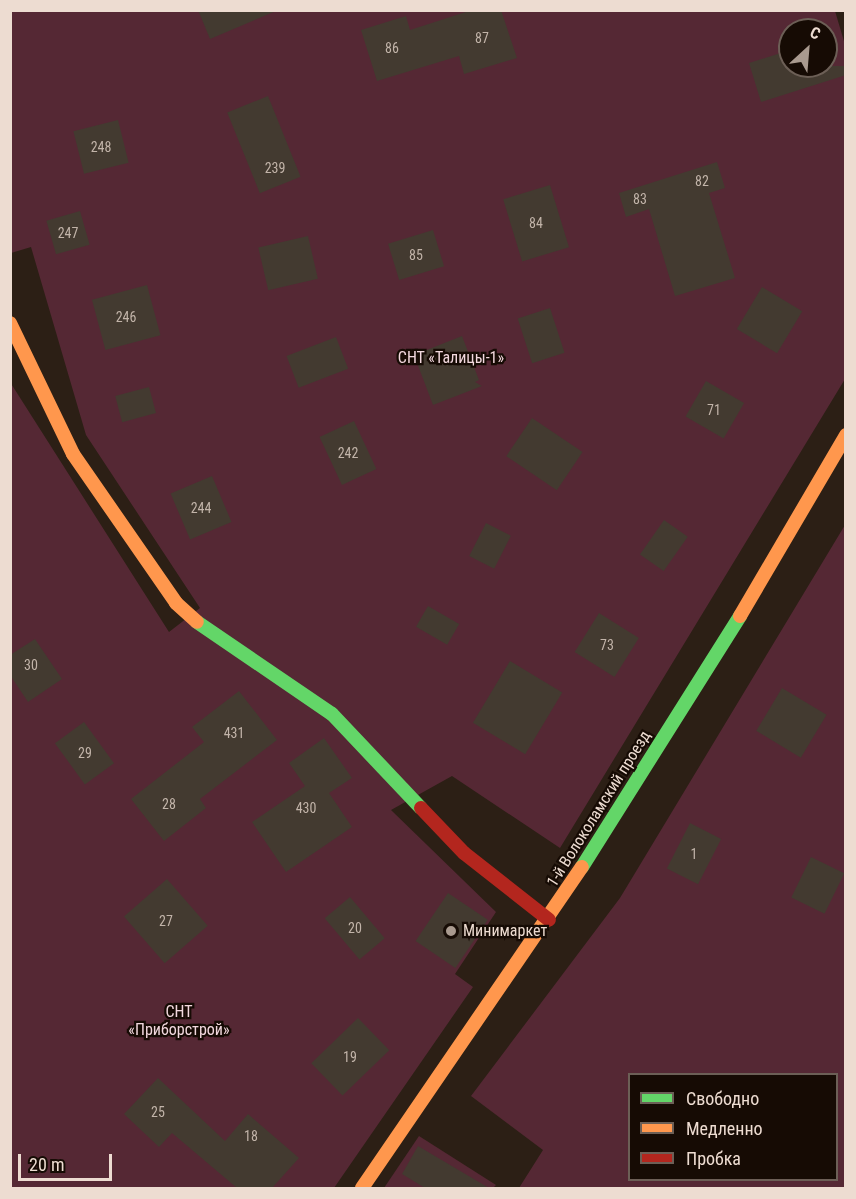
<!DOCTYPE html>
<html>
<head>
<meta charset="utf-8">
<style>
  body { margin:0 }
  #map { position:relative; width:856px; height:1199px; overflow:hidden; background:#2c1f15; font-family:"Roboto Condensed",sans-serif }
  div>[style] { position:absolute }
  .green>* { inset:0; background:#552834 }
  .building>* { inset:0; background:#433a30; transform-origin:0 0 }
  .fast>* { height:14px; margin:-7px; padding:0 7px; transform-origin:7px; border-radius:7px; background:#63d668 }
  .slow>* { height:14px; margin:-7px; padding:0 7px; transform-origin:7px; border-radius:7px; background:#ff974d }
  .jam>* { height:14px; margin:-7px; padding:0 7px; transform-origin:7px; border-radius:7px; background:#b3261e }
  .dots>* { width:16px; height:16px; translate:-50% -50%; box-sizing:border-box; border:3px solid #160b04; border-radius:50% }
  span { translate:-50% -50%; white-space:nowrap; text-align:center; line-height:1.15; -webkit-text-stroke:4.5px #160b04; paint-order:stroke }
  .number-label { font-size:14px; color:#c2b4a9 }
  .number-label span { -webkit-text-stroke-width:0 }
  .park-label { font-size:16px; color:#f2d8de }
  .street-label { font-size:16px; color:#eddcd1 }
  .poi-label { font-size:16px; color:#eddcd1 }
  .left { translate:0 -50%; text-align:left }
  .frame { position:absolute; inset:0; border:12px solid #eddcd1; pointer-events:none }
  .legend { position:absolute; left:628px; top:1073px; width:210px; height:108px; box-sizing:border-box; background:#160b04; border:2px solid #6c5f56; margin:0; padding:8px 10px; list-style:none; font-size:18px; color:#eddcd1 }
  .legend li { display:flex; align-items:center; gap:12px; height:30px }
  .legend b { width:30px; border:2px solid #6c5f56 }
  .north { position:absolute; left:778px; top:18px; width:60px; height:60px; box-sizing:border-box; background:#160b04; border:2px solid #6c5f56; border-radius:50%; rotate:26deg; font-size:16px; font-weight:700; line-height:24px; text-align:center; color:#eddcd1 }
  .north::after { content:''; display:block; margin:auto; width:21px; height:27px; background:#a99a8f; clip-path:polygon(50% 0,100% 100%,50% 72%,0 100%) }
  .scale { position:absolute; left:18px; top:1154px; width:94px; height:27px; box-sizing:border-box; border:3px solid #eddcd1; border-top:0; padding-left:8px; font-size:18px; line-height:21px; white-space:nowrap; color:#eddcd1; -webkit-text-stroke:4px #160b04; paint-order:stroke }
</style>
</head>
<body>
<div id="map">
  <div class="green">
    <i style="clip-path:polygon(evenodd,11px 11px,835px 11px,846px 48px,845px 379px,560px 848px,452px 776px,391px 810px,496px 912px,455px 974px,473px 987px,334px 1188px,11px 1188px,10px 382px,169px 632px,200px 608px,86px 435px,31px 247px,11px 253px,11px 11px,790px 30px,826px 30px,826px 66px,790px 66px,790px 30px)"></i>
    <i style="clip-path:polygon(evenodd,845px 525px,845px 1188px,519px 1188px,543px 1150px,471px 1096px,620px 898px,845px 525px,630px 1074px,836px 1074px,836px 1180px,630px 1180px,630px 1074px)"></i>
    <i style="clip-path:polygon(419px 1136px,496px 1185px,493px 1188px,384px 1188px)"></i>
  </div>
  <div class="building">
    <i style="clip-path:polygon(198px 10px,276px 10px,276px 11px,210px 39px)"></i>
    <i style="clip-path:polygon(472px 10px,501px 10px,517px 58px,464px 74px,459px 56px,377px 81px,361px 30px,406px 16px,410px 30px)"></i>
    <i style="clip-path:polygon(790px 50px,790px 66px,846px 66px,846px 75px,761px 102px,749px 63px)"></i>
    <i style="left:268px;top:96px;width:87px;height:44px;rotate:68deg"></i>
    <i style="left:118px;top:120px;width:44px;height:46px;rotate:76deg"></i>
    <i style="clip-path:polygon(717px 162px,725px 188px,709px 193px,735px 278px,675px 296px,649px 209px,626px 217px,619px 193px)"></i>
    <i style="left:550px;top:185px;width:65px;height:49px;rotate:73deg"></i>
    <i style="left:80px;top:211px;width:35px;height:35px;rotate:74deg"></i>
    <i style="left:433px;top:230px;width:38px;height:47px;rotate:73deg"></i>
    <i style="left:308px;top:236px;width:44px;height:51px;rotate:77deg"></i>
    <i style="left:147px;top:285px;width:52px;height:57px;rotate:75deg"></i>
    <i style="left:762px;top:287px;width:47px;height:49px;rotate:31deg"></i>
    <i style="left:550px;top:308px;width:47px;height:34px;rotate:72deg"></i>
    <i style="clip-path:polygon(462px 336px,479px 380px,475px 382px,482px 386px,433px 405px,414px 355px)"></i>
    <i style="left:336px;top:337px;width:34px;height:53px;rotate:69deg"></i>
    <i style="left:706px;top:381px;width:44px;height:41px;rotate:30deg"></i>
    <i style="left:149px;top:387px;width:27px;height:35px;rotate:75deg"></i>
    <i style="left:532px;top:418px;width:61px;height:46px;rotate:34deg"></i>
    <i style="left:354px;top:421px;width:53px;height:38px;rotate:65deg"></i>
    <i style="left:212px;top:476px;width:50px;height:45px;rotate:67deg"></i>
    <i style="left:664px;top:520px;width:29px;height:42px;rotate:35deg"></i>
    <i style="left:486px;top:523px;width:28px;height:37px;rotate:27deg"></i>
    <i style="left:428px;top:606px;width:36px;height:24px;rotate:30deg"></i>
    <i style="left:599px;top:613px;width:47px;height:46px;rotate:32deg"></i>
    <i style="clip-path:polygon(35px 639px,62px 679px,28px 702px,10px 675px,10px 655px)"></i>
    <i style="left:510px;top:661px;width:61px;height:72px;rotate:31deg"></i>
    <i style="left:782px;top:688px;width:52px;height:50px;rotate:31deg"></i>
    <i style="clip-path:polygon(239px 691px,277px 740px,200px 799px,206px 808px,164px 841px,131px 799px,204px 742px,192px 727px)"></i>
    <i style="left:84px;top:722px;width:51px;height:36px;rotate:54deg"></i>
    <i style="clip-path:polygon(324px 738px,352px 778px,329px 793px,352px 827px,286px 872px,252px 822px,305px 786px,289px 763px)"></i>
    <i style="left:690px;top:823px;width:35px;height:51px;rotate:27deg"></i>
    <i style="left:811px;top:857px;width:37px;height:45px;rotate:26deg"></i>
    <i style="left:167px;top:879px;width:62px;height:57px;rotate:49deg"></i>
    <i style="left:448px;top:893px;width:48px;height:58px;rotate:34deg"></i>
    <i style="left:350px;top:897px;width:54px;height:33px;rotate:50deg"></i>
    <i style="left:358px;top:1018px;width:45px;height:65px;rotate:46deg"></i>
    <i style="clip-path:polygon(158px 1078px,225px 1141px,248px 1114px,299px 1158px,272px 1188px,237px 1188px,172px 1133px,159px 1147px,124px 1114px)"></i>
    <i style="clip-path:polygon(418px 1146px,489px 1188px,425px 1188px,402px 1174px)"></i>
  </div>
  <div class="fast">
    <i style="left:197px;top:622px;width:163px;rotate:34.3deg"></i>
    <i style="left:332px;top:714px;width:129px;rotate:46.6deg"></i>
    <i style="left:582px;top:867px;width:297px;rotate:-57.8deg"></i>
  </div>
  <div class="slow">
    <i style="left:10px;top:323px;width:145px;rotate:64.3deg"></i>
    <i style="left:73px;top:454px;width:181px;rotate:55.3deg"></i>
    <i style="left:176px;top:603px;width:28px;rotate:42deg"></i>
    <i style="left:740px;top:616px;width:210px;rotate:-59.6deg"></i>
    <i style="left:362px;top:1188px;width:389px;rotate:-55.6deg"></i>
  </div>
  <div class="jam">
    <i style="left:421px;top:808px;width:62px;rotate:46.3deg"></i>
    <i style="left:464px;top:853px;width:108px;rotate:38.2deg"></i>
  </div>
  <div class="dots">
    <i style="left:451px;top:931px;background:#a99a8f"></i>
  </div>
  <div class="number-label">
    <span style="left:482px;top:38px">87</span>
    <span style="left:392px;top:48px">86</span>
    <span style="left:101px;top:147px">248</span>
    <span style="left:275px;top:168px">239</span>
    <span style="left:702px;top:181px">82</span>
    <span style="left:640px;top:199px">83</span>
    <span style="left:536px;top:223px">84</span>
    <span style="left:68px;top:233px">247</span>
    <span style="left:416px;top:255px">85</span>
    <span style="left:126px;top:317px">246</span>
    <span style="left:714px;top:410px">71</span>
    <span style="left:348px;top:453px">242</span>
    <span style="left:201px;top:508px">244</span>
    <span style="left:607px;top:645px">73</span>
    <span style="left:31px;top:665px">30</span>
    <span style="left:234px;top:733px">431</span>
    <span style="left:85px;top:753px">29</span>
    <span style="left:169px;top:804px">28</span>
    <span style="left:306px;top:808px">430</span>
    <span style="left:694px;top:854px">1</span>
    <span style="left:166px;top:921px">27</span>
    <span style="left:355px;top:928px">20</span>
    <span style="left:350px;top:1057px">19</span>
    <span style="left:158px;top:1112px">25</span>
    <span style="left:251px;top:1136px">18</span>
  </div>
  <div class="park-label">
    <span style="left:451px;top:358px">СНТ «Талицы-1»</span>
    <span style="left:179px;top:1021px">СНТ<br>«Приборстрой»</span>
  </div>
  <div class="street-label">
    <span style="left:599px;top:809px;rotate:-58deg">1-й Волоколамский проезд</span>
  </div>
  <div class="poi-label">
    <span class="left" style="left:463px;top:931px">Минимаркет</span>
  </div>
  <div class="frame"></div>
  <ul class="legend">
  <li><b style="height:8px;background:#63d668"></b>Свободно</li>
  <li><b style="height:8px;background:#ff974d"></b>Медленно</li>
  <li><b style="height:8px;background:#b3261e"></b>Пробка</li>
  </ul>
  <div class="north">С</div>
  <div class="scale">20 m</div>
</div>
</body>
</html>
